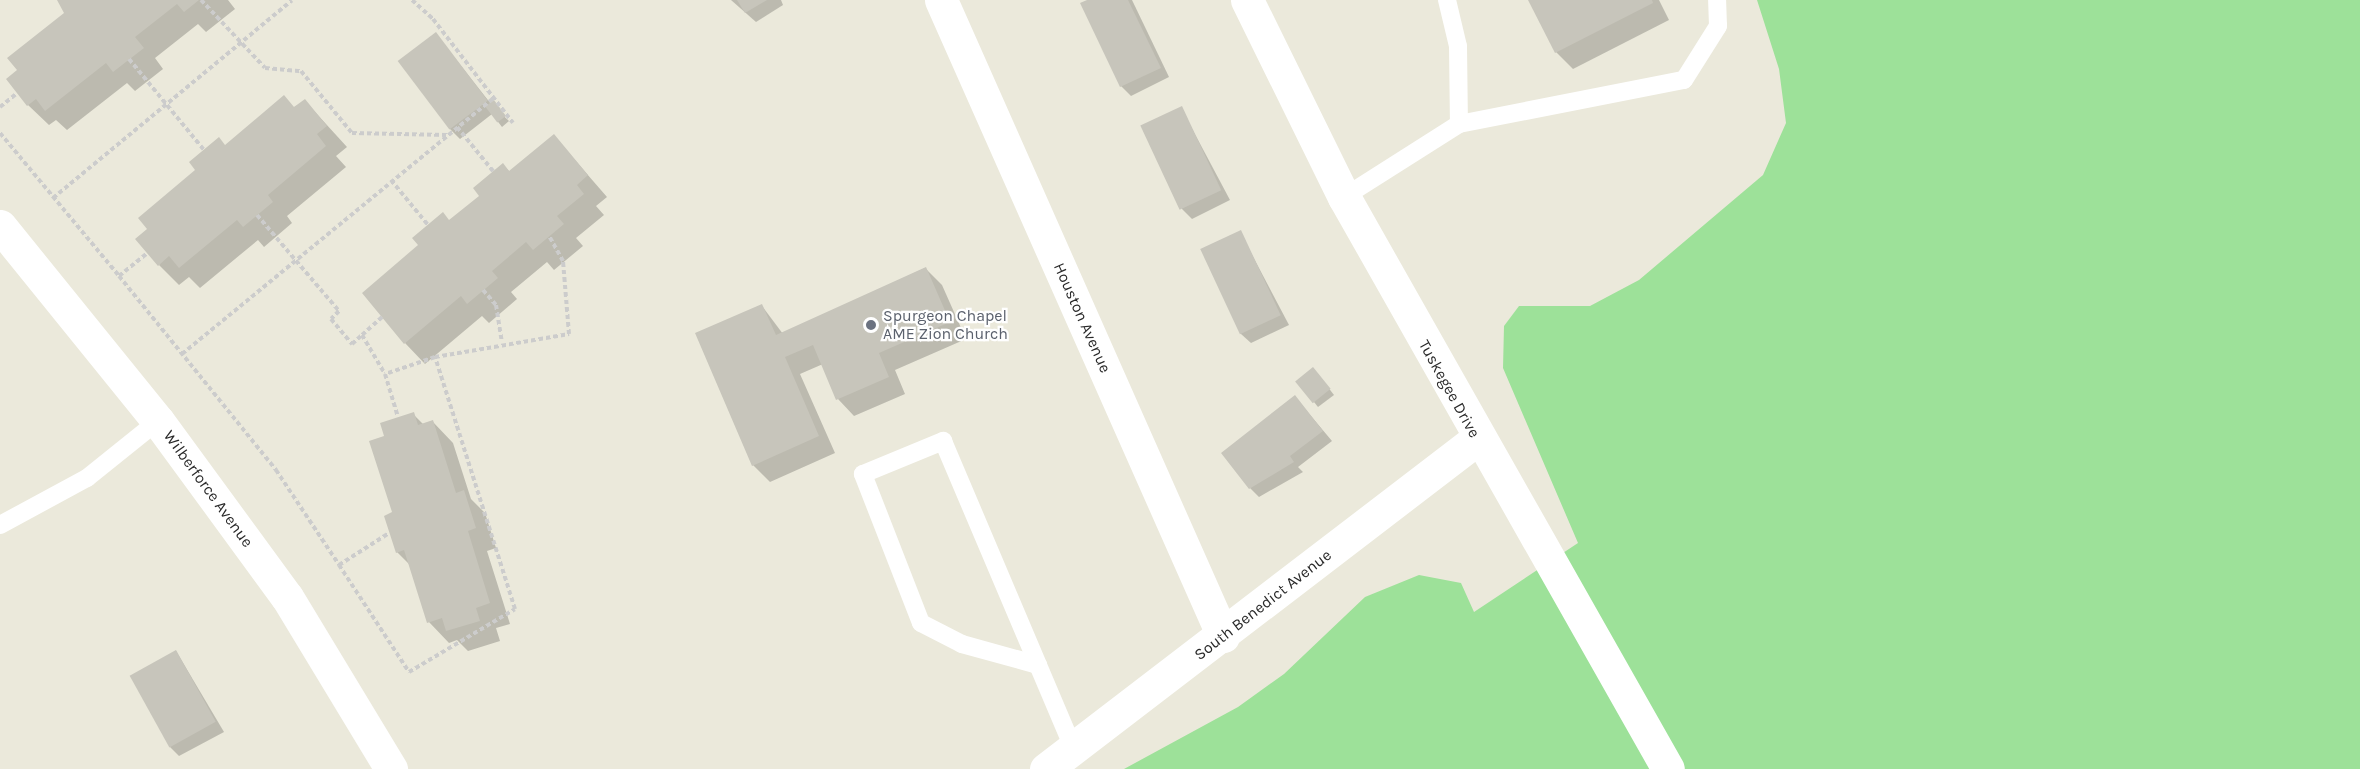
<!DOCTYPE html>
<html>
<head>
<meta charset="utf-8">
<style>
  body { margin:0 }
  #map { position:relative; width:2360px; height:769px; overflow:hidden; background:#ebe9db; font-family:Karla,sans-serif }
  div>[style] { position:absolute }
  .green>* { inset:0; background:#9de199 }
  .shadow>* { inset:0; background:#0003 }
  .building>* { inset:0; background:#c7c5bb; transform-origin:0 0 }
  .path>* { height:4px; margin-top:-2px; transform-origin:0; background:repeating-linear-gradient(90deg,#ccc 0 4.5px,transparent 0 7.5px) }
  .service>* { height:18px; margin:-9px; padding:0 9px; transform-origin:9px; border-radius:9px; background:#fff }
  .minor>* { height:33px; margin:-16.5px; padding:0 16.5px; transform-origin:16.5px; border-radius:16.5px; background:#fff }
  .tertiary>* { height:33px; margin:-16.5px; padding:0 16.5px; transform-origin:16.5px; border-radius:16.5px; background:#fff }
  .dots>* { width:16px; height:16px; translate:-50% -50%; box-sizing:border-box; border:3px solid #fff; border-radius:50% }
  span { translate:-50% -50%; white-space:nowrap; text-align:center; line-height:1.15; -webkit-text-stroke:4.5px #fff; paint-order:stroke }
  .worship-label { font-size:16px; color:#5b616d }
  .left { translate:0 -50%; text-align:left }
  .street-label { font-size:16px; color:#292929 }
</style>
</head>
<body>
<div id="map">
  <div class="green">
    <i style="clip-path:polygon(1757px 0,2360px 0,2360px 769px,1124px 769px,1238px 707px,1284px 674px,1365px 597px,1419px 575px,1461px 583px,1474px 612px,1578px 543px,1503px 368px,1504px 326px,1519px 306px,1590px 306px,1639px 280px,1763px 175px,1786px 123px,1779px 69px)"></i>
  </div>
  <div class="shadow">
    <i style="clip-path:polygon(60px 0,228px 0,235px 9px,206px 32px,198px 24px,155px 58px,163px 69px,135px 91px,127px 83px,67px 130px,56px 120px,49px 125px,28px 105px,19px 70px,66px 13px)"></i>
    <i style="clip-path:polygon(731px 0,781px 0,783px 5px,756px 22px)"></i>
    <i style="clip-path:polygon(1090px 0,1132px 0,1169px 77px,1131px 96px,1121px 86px)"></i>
    <i style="clip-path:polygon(1530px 0,1659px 0,1669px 20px,1573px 69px,1556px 52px)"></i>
    <i style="clip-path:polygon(436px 34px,491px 104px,509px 121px,502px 127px,492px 114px,460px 139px,450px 129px,400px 62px)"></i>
    <i style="clip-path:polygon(305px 101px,347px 147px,336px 156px,346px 167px,287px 216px,292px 223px,264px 247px,258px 240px,200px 288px,189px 277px,179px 285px,159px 265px,226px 146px)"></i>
    <i style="clip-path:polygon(1181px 108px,1230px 200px,1192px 219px,1182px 209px)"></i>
    <i style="clip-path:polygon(554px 136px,607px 197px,596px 206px,604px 215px,576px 238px,583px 246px,554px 270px,547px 262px,511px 292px,517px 299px,489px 323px,482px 316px,425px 364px,405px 343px,450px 221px,481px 196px,503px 165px,510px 172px)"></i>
    <i style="clip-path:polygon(1240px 232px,1289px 325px,1251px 343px,1241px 334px)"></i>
    <i style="clip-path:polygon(925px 268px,942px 285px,966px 339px,895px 370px,905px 394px,854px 416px,838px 399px,823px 364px,800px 374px,835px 453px,770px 482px,753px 465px,762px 306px,783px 334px)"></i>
    <i style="clip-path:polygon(1317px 373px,1334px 395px,1318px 407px,1314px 402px)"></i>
    <i style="clip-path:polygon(1295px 397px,1332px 441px,1298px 467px,1303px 472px,1259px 497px,1250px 488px)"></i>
    <i style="clip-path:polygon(413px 414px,424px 425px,433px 422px,453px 443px,471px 499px,485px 513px,496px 548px,487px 551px,510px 624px,496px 628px,500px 641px,468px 651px,457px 640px,449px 643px,429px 622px,411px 566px,397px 552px,386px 437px)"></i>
    <i style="clip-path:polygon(176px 651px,224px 732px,179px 756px,170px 747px)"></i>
  </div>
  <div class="building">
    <i style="clip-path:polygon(57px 0,199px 0,184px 12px,177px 4px,135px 37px,144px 48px,113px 72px,106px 63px,45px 111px,36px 99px,27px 106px,6px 79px,17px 70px,7px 58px,64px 13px)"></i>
    <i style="clip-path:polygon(737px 0,767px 0,745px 13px)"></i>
    <i style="clip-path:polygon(1087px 0,1128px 0,1161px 68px,1120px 87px,1080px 3px)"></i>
    <i style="clip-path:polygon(1528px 0,1652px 0,1653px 3px,1555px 53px)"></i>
    <i style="left:436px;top:32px;width:86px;height:48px;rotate:53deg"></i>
    <i style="clip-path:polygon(284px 95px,294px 107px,305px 99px,327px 126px,317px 134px,326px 146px,268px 195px,273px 202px,243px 227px,237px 220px,179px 268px,169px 256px,158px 266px,135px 239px,147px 229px,138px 218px,195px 170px,189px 162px,219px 137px,225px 145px)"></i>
    <i style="left:494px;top:100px;width:20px;height:11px;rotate:53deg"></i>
    <i style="left:1182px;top:106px;width:93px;height:46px;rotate:65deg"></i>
    <i style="clip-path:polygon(554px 134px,588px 175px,577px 185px,584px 194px,557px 216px,564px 224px,533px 250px,526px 242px,492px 271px,498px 278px,467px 304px,461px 296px,404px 344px,362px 293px,418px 245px,412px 238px,443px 212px,449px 220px,479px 196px,473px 188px,503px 163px,509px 171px)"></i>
    <i style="left:1241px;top:230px;width:94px;height:45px;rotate:65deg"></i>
    <i style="clip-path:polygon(926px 267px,950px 322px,879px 353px,889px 377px,836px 400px,813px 345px,785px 357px,819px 436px,752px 466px,695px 333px,762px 304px,776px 335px)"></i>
    <i style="left:1313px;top:367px;width:28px;height:23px;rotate:51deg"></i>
    <i style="clip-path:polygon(1295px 395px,1323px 431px,1290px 456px,1294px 462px,1249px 489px,1221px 453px)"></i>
    <i style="clip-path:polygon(414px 412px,418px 425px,433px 420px,456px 493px,464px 490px,476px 528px,468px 531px,490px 603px,476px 608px,480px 621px,446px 631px,442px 618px,427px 623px,404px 550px,396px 553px,384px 516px,392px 512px,369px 441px,384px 436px,380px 423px)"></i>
    <i style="left:176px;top:650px;width:82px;height:53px;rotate:61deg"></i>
  </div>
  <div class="path">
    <i style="left:201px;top:0;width:93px;rotate:46.7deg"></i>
    <i style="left:265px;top:68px;width:36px;rotate:5deg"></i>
    <i style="left:301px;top:71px;width:80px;rotate:50.6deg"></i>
    <i style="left:352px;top:133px;width:95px;rotate:1.2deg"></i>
    <i style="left:412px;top:0;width:28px;rotate:42deg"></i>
    <i style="left:433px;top:19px;width:131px;rotate:52.4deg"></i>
    <i style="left:129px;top:59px;width:118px;rotate:50.5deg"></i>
    <i style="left:0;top:107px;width:22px;rotate:-39deg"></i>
    <i style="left:457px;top:127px;width:57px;rotate:50.7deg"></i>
    <i style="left:0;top:133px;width:186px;rotate:50.2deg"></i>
    <i style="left:119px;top:276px;width:36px;rotate:-39deg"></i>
    <i style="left:391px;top:180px;width:58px;rotate:50.6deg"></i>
    <i style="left:53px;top:198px;width:310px;rotate:-39.6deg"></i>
    <i style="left:257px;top:215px;width:126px;rotate:49.5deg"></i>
    <i style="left:339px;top:311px;width:11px;rotate:135deg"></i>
    <i style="left:331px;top:319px;width:33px;rotate:50deg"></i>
    <i style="left:352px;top:344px;width:13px;rotate:-42deg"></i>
    <i style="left:362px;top:335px;width:45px;rotate:59.5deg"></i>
    <i style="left:119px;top:276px;width:250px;rotate:51deg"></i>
    <i style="left:276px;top:470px;width:114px;rotate:56.4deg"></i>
    <i style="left:339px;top:565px;width:59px;rotate:-32.6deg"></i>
    <i style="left:483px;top:290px;width:20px;rotate:49deg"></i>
    <i style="left:496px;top:305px;width:37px;rotate:81deg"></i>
    <i style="left:362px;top:335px;width:27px;rotate:-42deg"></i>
    <i style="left:182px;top:354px;width:404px;rotate:-39.4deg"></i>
    <i style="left:435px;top:357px;width:136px;rotate:-9.7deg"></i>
    <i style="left:569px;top:334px;width:73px;rotate:-94.7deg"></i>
    <i style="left:563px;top:261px;width:29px;rotate:-119deg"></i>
    <i style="left:339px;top:565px;width:128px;rotate:56.8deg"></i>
    <i style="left:409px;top:672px;width:123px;rotate:-30.7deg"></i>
    <i style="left:515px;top:609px;width:264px;rotate:-107.6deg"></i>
    <i style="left:435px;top:357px;width:53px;rotate:161.2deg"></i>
    <i style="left:385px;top:374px;width:45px;rotate:73.2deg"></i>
  </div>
  <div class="service">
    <i style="left:1447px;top:0;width:47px;rotate:76.6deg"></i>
    <i style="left:1458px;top:46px;width:78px;rotate:89.3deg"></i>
    <i style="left:1344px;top:197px;width:136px;rotate:-32.4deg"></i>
    <i style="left:1459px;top:124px;width:229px;rotate:-11.1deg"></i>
    <i style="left:1684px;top:80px;width:64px;rotate:-57.8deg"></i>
    <i style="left:1718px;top:26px;width:26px;rotate:-92deg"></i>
    <i style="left:0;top:525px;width:99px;rotate:-28.4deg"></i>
    <i style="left:87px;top:478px;width:91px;rotate:-38.8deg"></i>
    <i style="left:1038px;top:665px;width:79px;rotate:-164.6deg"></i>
    <i style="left:962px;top:644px;width:46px;rotate:-152.9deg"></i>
    <i style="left:921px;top:623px;width:160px;rotate:-111.3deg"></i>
    <i style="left:863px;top:474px;width:87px;rotate:-22.4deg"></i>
    <i style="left:943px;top:441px;width:243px;rotate:67deg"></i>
    <i style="left:1038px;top:665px;width:92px;rotate:67deg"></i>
  </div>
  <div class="minor">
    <i style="left:941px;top:0;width:696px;rotate:66.09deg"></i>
    <i style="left:0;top:226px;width:251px;rotate:51deg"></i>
    <i style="left:158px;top:421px;width:218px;rotate:53.8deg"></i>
    <i style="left:287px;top:597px;width:201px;rotate:58.8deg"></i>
    <i style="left:1046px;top:769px;width:543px;rotate:-37.44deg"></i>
  </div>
  <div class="tertiary">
    <i style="left:1247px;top:0;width:220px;rotate:63.8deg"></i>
    <i style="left:1344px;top:197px;width:657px;rotate:60.47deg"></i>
  </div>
  <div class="dots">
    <i style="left:871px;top:325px;background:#6b7280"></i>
  </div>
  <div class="worship-label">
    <span class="left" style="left:883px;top:325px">Spurgeon Chapel<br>AME Zion Church</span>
  </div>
  <div class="street-label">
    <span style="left:1082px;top:318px;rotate:66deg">Houston Avenue</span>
    <span style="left:1449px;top:389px;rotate:61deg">Tuskegee Drive</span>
    <span style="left:208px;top:489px;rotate:54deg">Wilberforce Avenue</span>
    <span style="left:1263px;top:605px;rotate:-38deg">South Benedict Avenue</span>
  </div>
</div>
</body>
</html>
